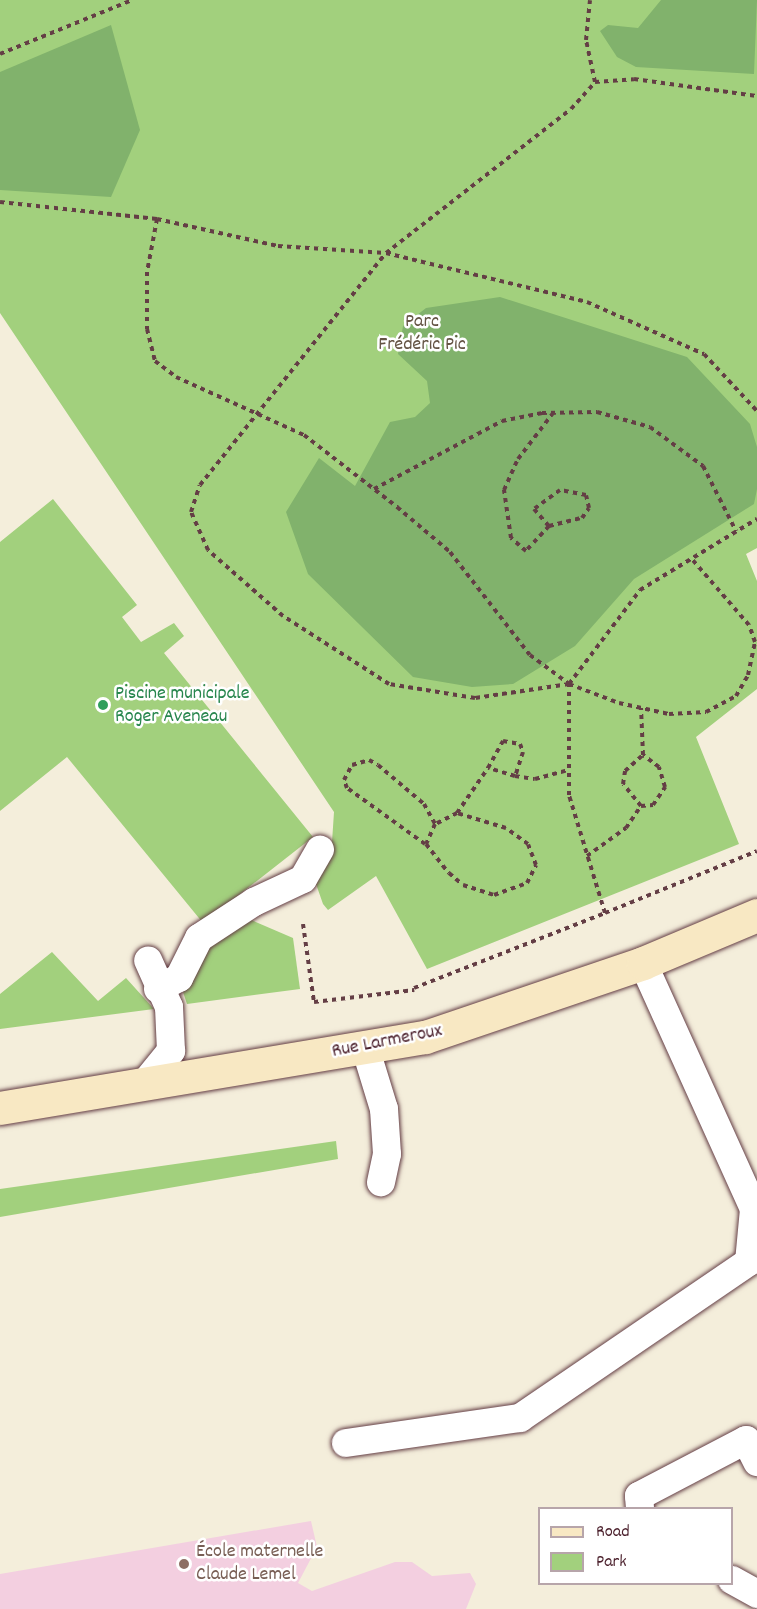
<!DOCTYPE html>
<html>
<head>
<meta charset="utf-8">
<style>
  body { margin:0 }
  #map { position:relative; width:757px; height:1609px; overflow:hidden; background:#f4eedb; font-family:Dekko,sans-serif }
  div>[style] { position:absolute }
  .built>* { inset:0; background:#f3cfe0 }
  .green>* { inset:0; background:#a2d07d }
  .forest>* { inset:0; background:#81b26c }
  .path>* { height:4px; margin-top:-2px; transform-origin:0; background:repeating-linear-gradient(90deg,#643e45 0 4.5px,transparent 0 9px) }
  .roads { filter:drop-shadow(0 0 2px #643e45) drop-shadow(0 0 2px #643e45) }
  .lane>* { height:28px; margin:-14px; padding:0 14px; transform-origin:14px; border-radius:14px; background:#fff }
  .secondary>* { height:33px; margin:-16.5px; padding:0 16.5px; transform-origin:16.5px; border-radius:16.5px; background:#f8e8c3 }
  .dots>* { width:16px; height:16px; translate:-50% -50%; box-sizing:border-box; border:3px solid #fff; border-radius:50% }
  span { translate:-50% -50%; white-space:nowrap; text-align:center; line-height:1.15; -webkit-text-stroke:5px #fff; paint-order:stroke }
  .park-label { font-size:20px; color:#645444 }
  .leisure-label { font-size:20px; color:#27864d }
  .left { translate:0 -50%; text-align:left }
  .street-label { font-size:20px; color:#4a1f2b }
  .education-label { font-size:20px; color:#785e54 }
  .legend { position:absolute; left:538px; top:1507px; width:195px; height:78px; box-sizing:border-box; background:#fff; border:2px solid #b7a5aa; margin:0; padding:8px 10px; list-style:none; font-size:18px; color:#4a1f2b }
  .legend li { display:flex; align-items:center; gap:12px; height:30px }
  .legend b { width:30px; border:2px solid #b7a5aa }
</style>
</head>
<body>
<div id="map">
  <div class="built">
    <i style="clip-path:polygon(311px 1521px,317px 1547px,298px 1583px,312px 1591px,395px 1562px,412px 1562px,432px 1576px,470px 1573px,476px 1584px,466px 1609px,0 1609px,0 1574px)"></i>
  </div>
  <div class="green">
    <i style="clip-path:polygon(0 0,757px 0,757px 548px,746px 554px,757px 581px,757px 689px,696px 737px,739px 844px,427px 969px,376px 876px,328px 910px,323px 904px,316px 884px,332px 842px,334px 812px,0 313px)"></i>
    <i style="clip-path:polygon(53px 499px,137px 605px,122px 617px,141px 642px,174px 623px,184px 636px,164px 653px,313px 837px,203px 923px,67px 757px,0 811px,0 542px)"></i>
    <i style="clip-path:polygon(249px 919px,293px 938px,300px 989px,187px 1004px,182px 989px,201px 946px)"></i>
    <i style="clip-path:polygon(52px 952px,98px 1001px,126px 978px,154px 1009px,0 1029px,0 994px)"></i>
    <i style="clip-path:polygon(336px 1141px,338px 1159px,0 1217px,0 1189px)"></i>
  </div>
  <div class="forest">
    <i style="clip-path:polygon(661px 0,757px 0,754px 74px,636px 67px,617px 57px,600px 31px,608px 25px,638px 28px)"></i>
    <i style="clip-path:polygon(111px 25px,140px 130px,111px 197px,0 190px,0 72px)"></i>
    <i style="clip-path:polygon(500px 297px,687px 357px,750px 424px,757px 447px,757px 489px,754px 504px,634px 579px,575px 646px,513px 684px,472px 687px,413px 677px,308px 574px,286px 512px,319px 458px,355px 486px,390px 422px,415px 417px,430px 403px,427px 381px,398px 354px,403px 326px,426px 308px)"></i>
  </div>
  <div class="path">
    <i style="left:0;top:54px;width:143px;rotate:-22.2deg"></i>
    <i style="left:595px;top:82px;width:39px;rotate:-4deg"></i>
    <i style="left:634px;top:79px;width:124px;rotate:7.9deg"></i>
    <i style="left:0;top:202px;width:158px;rotate:6.2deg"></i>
    <i style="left:157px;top:219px;width:124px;rotate:12.6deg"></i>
    <i style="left:278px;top:246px;width:108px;rotate:3.7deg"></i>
    <i style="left:386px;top:253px;width:207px;rotate:13.7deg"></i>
    <i style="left:587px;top:302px;width:128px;rotate:24deg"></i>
    <i style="left:704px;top:354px;width:78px;rotate:47.1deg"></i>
    <i style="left:157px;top:219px;width:54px;rotate:100.7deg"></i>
    <i style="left:147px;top:272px;width:57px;rotate:90deg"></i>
    <i style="left:147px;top:329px;width:33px;rotate:76deg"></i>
    <i style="left:155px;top:361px;width:26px;rotate:37deg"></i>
    <i style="left:176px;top:377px;width:141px;rotate:24.4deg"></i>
    <i style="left:304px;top:435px;width:118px;rotate:37.7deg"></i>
    <i style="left:397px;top:507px;width:70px;rotate:40.3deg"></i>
    <i style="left:450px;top:552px;width:130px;rotate:52.2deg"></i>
    <i style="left:530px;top:655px;width:49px;rotate:36.6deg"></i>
    <i style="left:569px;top:684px;width:53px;rotate:20.8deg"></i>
    <i style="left:619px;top:703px;width:51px;rotate:12.4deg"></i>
    <i style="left:669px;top:714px;width:37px;rotate:-3deg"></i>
    <i style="left:706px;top:712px;width:34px;rotate:-28deg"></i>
    <i style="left:736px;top:696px;width:24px;rotate:-60deg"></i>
    <i style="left:748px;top:675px;width:34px;rotate:-78deg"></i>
    <i style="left:755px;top:642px;width:18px;rotate:-109deg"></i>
    <i style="left:749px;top:625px;width:89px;rotate:-130.9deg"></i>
    <i style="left:374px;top:489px;width:145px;rotate:-28deg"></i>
    <i style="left:502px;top:421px;width:41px;rotate:-11.3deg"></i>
    <i style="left:542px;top:413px;width:55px;rotate:-1deg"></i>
    <i style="left:597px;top:412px;width:55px;rotate:15.8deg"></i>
    <i style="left:650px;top:427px;width:66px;rotate:36.3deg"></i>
    <i style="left:703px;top:466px;width:73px;rotate:63.1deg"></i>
    <i style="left:549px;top:526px;width:34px;rotate:-14deg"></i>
    <i style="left:582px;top:518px;width:12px;rotate:-55deg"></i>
    <i style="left:589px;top:508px;width:13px;rotate:-103deg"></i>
    <i style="left:586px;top:495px;width:26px;rotate:-169deg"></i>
    <i style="left:560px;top:490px;width:32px;rotate:144deg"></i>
    <i style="left:534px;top:509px;width:23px;rotate:49deg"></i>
    <i style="left:549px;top:526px;width:34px;rotate:133deg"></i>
    <i style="left:526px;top:551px;width:20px;rotate:-139deg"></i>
    <i style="left:511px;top:538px;width:49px;rotate:-98.3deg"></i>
    <i style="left:504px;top:490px;width:34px;rotate:-66deg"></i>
    <i style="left:518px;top:459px;width:58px;rotate:-52.7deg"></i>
    <i style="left:569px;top:684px;width:95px;rotate:171.5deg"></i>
    <i style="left:475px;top:698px;width:87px;rotate:-170.8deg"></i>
    <i style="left:389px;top:684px;width:126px;rotate:-147.3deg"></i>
    <i style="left:283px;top:616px;width:100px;rotate:-138.7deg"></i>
    <i style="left:208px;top:550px;width:42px;rotate:-114.1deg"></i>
    <i style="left:191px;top:512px;width:28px;rotate:-72deg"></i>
    <i style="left:200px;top:485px;width:297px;rotate:-51.3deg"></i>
    <i style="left:386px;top:253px;width:234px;rotate:-37.9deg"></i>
    <i style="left:571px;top:109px;width:36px;rotate:-48deg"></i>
    <i style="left:595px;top:82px;width:43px;rotate:-102.1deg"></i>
    <i style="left:586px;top:40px;width:40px;rotate:-84.3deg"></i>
    <i style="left:515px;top:776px;width:28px;rotate:-163deg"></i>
    <i style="left:488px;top:768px;width:31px;rotate:-61deg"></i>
    <i style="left:503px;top:741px;width:17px;rotate:10deg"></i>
    <i style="left:520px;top:744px;width:9px;rotate:69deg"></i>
    <i style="left:523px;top:752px;width:25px;rotate:108deg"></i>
    <i style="left:515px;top:776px;width:20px;rotate:9deg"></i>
    <i style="left:535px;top:779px;width:35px;rotate:-15deg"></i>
    <i style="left:641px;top:806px;width:28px;rotate:-129deg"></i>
    <i style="left:623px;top:784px;width:13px;rotate:-81deg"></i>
    <i style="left:625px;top:771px;width:24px;rotate:-42deg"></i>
    <i style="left:457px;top:813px;width:25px;rotate:153deg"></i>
    <i style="left:435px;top:824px;width:22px;rotate:114deg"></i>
    <i style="left:426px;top:844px;width:37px;rotate:52deg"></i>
    <i style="left:449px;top:873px;width:18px;rotate:41deg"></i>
    <i style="left:463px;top:885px;width:33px;rotate:18deg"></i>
    <i style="left:494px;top:895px;width:35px;rotate:-20deg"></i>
    <i style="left:527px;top:883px;width:20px;rotate:-63deg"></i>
    <i style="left:536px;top:865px;width:22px;rotate:-111deg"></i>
    <i style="left:528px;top:844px;width:27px;rotate:-144deg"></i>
    <i style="left:506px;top:828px;width:51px;rotate:-163deg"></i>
    <i style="left:457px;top:813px;width:55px;rotate:-55.4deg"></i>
    <i style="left:425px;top:844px;width:96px;rotate:-144.3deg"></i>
    <i style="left:347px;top:788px;width:9px;rotate:-111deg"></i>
    <i style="left:344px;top:780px;width:17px;rotate:-62deg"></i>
    <i style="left:352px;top:765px;width:18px;rotate:-16deg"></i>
    <i style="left:369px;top:760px;width:10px;rotate:29deg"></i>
    <i style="left:378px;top:765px;width:60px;rotate:40.3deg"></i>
    <i style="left:424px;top:804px;width:23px;rotate:61deg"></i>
    <i style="left:587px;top:856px;width:48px;rotate:-35.7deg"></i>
    <i style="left:626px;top:828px;width:27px;rotate:-56deg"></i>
    <i style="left:641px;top:806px;width:12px;rotate:-5deg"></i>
    <i style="left:653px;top:805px;width:22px;rotate:-56deg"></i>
    <i style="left:665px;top:787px;width:21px;rotate:-107deg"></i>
    <i style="left:659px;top:767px;width:20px;rotate:-143deg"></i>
    <i style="left:643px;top:755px;width:47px;rotate:-92.4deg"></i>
    <i style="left:605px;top:913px;width:164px;rotate:-22.2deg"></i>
    <i style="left:303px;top:924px;width:79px;rotate:82deg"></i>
    <i style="left:314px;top:1002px;width:101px;rotate:-6.8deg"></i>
    <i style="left:414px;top:988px;width:205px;rotate:-21.4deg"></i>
    <i style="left:605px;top:913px;width:123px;rotate:-107deg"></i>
    <i style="left:569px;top:795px;width:111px;rotate:-90deg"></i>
    <i style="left:569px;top:684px;width:118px;rotate:-52.9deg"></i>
    <i style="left:640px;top:590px;width:137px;rotate:-31.3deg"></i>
  </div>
  <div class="roads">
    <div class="lane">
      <i style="left:158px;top:989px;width:24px;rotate:-28deg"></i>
      <i style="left:179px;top:978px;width:45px;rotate:-63.4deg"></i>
      <i style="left:199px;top:938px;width:66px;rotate:-33.2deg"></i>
      <i style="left:254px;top:902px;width:54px;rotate:-25.1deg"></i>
      <i style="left:303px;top:879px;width:34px;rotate:-60deg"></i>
      <i style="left:365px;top:1047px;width:65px;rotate:73deg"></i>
      <i style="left:384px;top:1109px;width:45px;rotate:86.2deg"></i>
      <i style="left:387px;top:1154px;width:29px;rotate:102deg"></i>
      <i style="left:144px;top:1084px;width:43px;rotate:-50.7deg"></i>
      <i style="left:171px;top:1051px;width:44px;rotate:-92.6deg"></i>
      <i style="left:169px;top:1007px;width:51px;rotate:-114.1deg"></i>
      <i style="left:346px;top:1443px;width:176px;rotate:-8.2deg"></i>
      <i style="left:520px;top:1418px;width:277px;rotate:-34.3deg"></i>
      <i style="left:749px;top:1262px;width:53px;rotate:-84.6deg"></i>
      <i style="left:754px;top:1209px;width:270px;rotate:-114.3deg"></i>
      <i style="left:640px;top:1508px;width:12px;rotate:-95deg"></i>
      <i style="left:639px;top:1496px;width:121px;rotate:-27.6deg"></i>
      <i style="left:746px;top:1440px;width:25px;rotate:63deg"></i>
      <i style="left:732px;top:1580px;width:29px;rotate:29deg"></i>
    </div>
    <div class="secondary">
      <i style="left:0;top:1108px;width:431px;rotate:-9.5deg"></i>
      <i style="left:425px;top:1037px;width:230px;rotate:-18.7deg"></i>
      <i style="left:643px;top:963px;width:124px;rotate:-22.8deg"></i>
    </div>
  </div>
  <div class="dots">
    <i style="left:103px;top:705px;background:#2e9e5b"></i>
    <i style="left:184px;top:1564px;background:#8d6e63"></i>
  </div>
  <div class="park-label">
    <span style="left:422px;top:334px">Parc<br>Frédéric Pic</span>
  </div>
  <div class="leisure-label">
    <span class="left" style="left:115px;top:706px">Piscine municipale<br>Roger Aveneau</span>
  </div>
  <div class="street-label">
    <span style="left:387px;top:1042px;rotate:-11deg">Rue Larmeroux</span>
  </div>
  <div class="education-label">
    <span class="left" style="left:196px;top:1564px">École maternelle<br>Claude Lemel</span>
  </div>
  <ul class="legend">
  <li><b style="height:8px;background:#f8e8c3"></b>Road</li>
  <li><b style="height:16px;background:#a2d07d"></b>Park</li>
  </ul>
</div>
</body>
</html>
